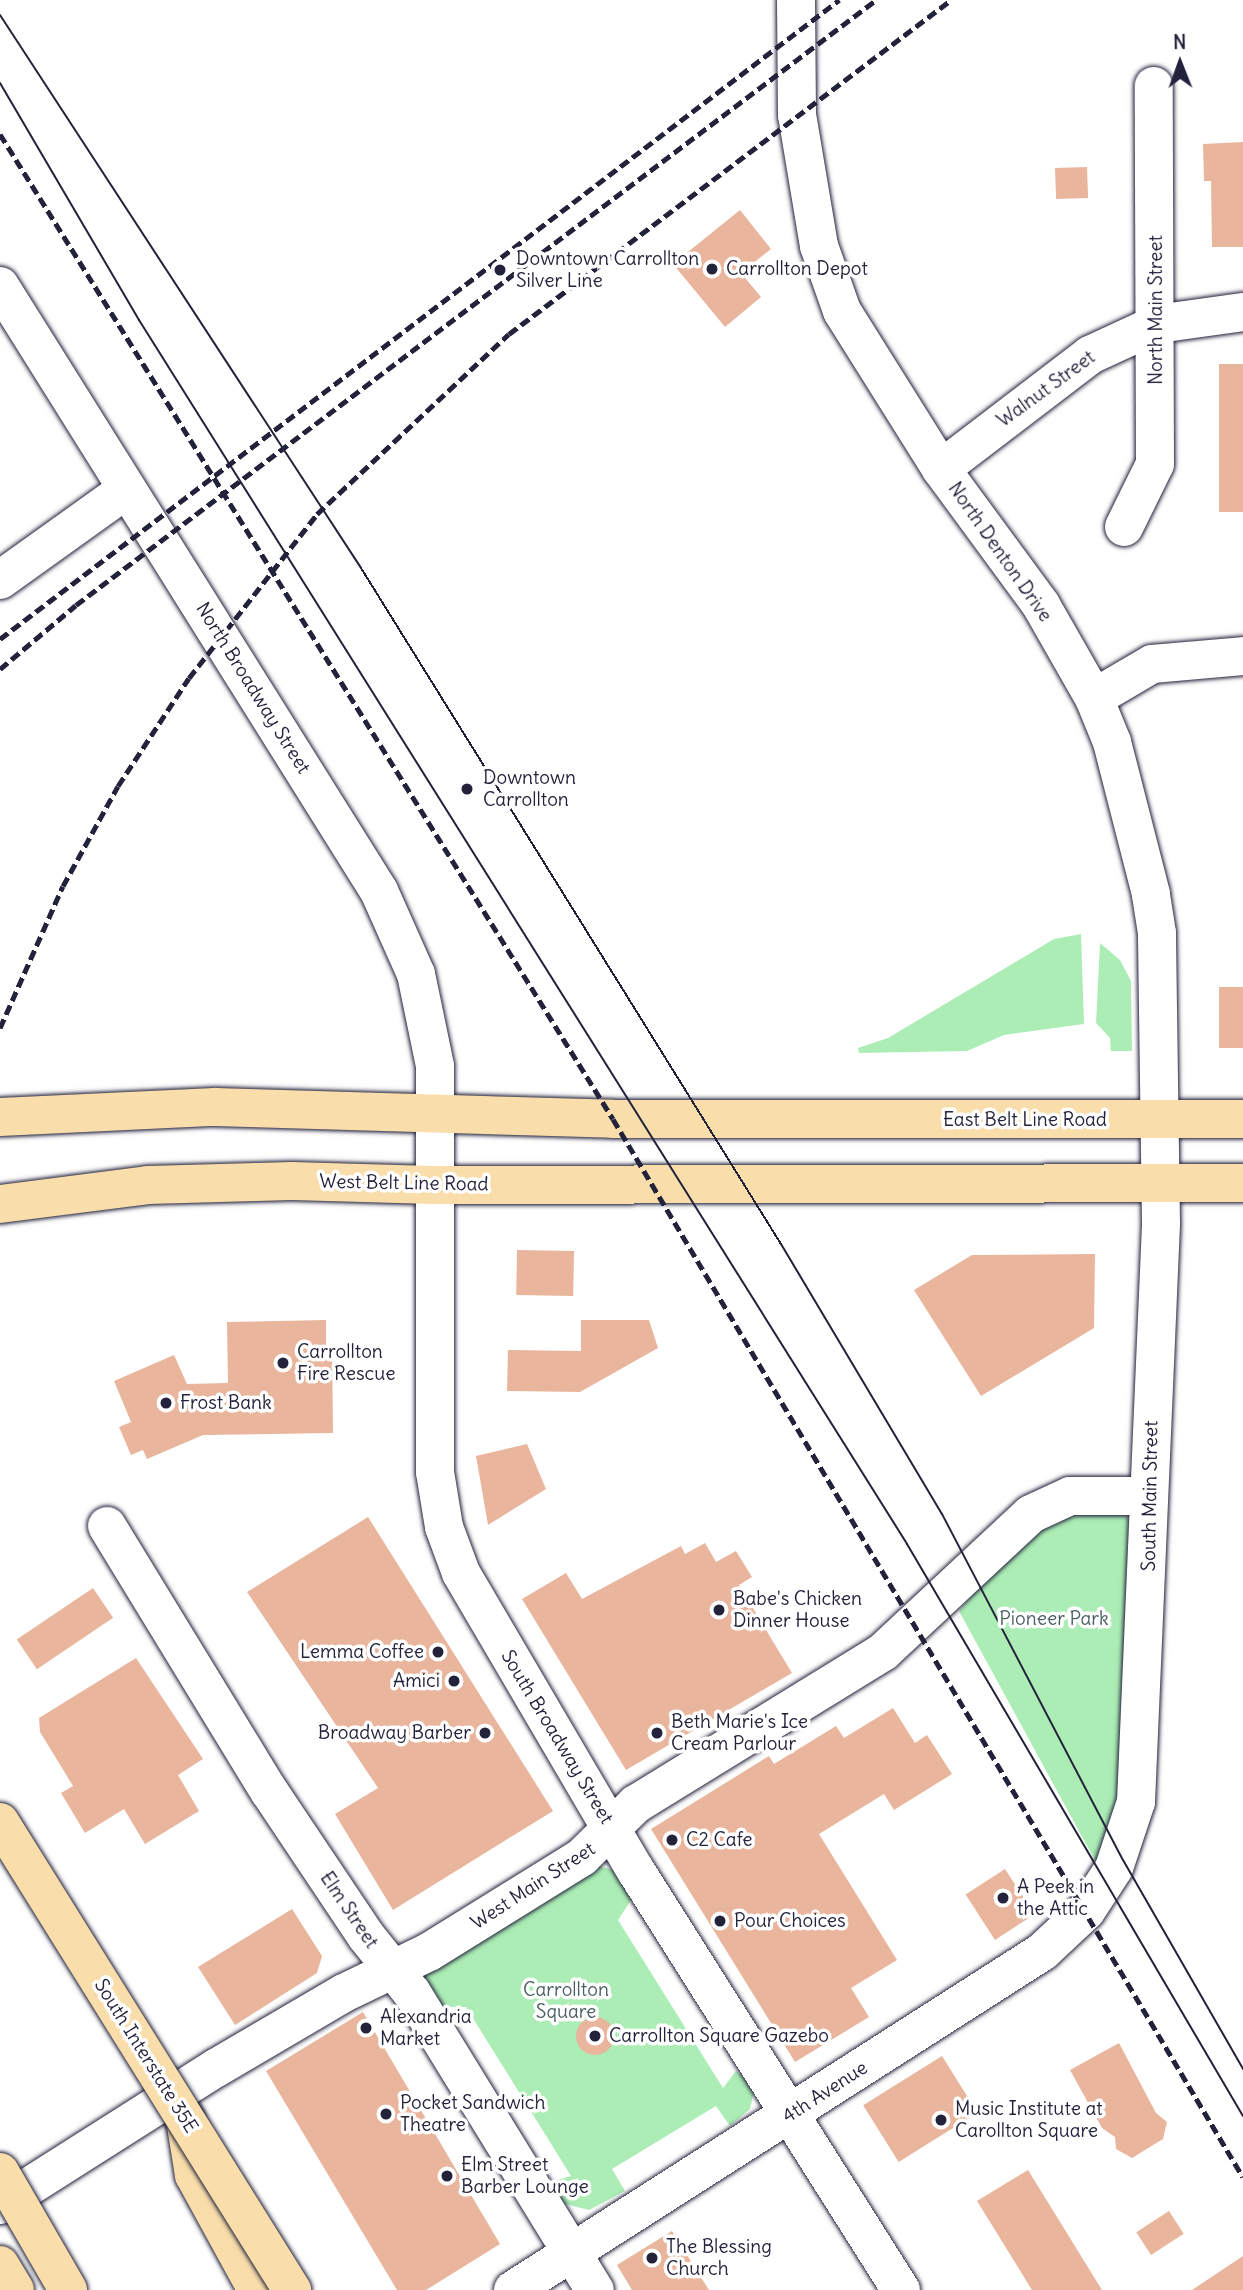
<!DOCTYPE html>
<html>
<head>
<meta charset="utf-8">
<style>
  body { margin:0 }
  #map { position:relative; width:1243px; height:2290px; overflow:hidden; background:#fff; font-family:Delius,sans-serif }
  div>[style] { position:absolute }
  .green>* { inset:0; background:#acedb5 }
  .building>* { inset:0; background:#e9b59c; transform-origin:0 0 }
  .round { border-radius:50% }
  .roads { filter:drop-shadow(0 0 2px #22223b) drop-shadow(0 0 2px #22223b) }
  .minor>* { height:38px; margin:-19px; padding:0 19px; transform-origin:19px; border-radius:19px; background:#fff }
  .major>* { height:38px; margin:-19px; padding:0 19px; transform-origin:19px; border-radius:19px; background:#f9deab }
  .highway>* { height:38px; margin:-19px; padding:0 19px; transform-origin:19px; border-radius:19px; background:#f9deab }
  .tram>* { height:2px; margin:-1px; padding:0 1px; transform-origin:1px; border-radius:1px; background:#22223b }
  .rail>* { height:5px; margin-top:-2.5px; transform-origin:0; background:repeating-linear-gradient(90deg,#22223b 0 10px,transparent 0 15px) }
  .bridges { filter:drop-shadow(0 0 2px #22223b) drop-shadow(0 0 2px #22223b) }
  .major-bridge>* { height:38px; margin:-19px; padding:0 19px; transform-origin:19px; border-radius:19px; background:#f9deab }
  .highway-bridge>* { height:38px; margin:-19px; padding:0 19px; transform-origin:19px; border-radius:19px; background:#f9deab }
  .dots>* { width:19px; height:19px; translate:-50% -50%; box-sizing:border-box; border:4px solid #fff; border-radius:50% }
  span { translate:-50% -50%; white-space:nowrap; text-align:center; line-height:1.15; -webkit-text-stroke:7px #fff; paint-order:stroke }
  .poi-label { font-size:19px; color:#22223b }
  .left { translate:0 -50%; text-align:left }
  .right { translate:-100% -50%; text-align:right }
  .street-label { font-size:19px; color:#22223b }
  .park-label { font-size:19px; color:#4b5f60 }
  .north { position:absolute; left:1145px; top:28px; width:70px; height:70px; -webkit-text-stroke:5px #fff; paint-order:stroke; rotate:359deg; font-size:19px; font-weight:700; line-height:28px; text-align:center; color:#22223b }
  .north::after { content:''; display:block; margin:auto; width:24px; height:32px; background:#22223b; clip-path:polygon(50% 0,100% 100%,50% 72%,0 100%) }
</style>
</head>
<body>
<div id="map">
  <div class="green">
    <i style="clip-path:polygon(1081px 934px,1084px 1024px,1004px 1035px,967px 1051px,859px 1053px,858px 1048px,888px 1038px,1054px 939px)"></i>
    <i style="clip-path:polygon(1100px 943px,1120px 960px,1131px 981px,1132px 1051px,1111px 1051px,1110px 1038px,1096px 1023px)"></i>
    <i style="clip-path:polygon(1113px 1504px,1137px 1527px,1124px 1778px,1098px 1866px,959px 1611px,1010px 1549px,1055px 1517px)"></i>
    <i style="clip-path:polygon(594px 1865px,618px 1871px,633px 1897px,618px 1920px,723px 2088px,736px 2071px,751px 2082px,754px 2091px,750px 2109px,730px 2126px,716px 2106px,612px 2169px,625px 2191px,589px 2210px,561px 2203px,550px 2182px,571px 2176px,466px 2007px,436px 2007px,423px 1976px,424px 1969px)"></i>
  </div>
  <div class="building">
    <i style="clip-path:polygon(1243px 142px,1243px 247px,1212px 247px,1211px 181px,1204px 181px,1203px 144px)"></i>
    <i style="left:1087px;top:167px;width:31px;height:32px;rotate:88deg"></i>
    <i style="clip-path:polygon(740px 210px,771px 249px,741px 273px,761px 297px,725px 327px,673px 264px)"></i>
    <i style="left:1219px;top:364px;width:24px;height:148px"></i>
    <i style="left:1219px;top:987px;width:24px;height:61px"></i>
    <i style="left:517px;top:1250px;width:57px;height:45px;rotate:1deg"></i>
    <i style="clip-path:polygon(1095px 1254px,1094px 1328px,981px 1396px,914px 1290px,972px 1255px)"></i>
    <i style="clip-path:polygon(326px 1320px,326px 1345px,332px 1345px,333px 1433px,203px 1435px,147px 1459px,143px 1450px,131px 1455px,119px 1427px,131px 1422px,114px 1381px,174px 1355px,187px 1384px,228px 1383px,227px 1322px)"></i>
    <i style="clip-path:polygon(581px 1320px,649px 1320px,658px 1348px,580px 1392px,507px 1391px,508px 1350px,581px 1351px)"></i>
    <i style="clip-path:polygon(527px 1444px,546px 1489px,488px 1525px,476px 1456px)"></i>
    <i style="clip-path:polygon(368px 1517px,553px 1811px,393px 1910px,335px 1814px,378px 1788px,247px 1592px)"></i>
    <i style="clip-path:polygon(705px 1543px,716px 1562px,736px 1551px,752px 1577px,739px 1585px,792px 1673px,626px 1770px,522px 1599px,566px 1573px,582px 1599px,681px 1546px,685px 1554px)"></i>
    <i style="left:93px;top:1588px;width:36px;height:92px;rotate:56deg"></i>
    <i style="clip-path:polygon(136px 1658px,203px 1759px,178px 1775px,199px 1811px,145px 1844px,124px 1809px,85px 1833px,61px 1793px,73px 1786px,40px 1732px,39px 1718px)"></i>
    <i style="clip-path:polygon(893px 1708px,915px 1743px,927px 1735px,952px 1774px,894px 1810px,884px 1794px,819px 1834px,897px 1960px,851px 1988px,869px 2017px,795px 2062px,651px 1829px,769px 1756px,774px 1764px,836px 1726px,844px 1738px)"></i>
    <i style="left:1005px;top:1869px;width:54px;height:47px;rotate:57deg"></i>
    <i style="clip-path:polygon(292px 1909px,322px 1956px,317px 1973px,235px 2025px,198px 1967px)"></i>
    <i style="clip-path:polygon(363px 2012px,500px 2244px,426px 2290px,397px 2290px,266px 2071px)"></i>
    <i class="round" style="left:576px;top:2017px;width:38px;height:38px"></i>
    <i style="clip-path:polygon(1119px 2043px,1156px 2113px,1167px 2122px,1163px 2139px,1132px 2158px,1116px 2149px,1115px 2137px,1102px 2128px,1070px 2070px)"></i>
    <i style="left:942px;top:2056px;width:67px;height:93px;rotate:58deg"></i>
    <i style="clip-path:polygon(1028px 2170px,1102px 2290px,1032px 2290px,977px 2201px)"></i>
    <i style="left:1169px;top:2211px;width:27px;height:39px;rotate:57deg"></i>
    <i style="clip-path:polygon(672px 2231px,709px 2290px,632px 2290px,617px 2265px)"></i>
    <i style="clip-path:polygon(1243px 2256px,1243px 2290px,1192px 2290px)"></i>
  </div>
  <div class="roads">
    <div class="minor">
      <i style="left:0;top:286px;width:714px;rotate:57.94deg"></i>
      <i style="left:379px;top:891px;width:91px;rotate:66deg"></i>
      <i style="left:416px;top:974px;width:94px;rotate:78.3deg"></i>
      <i style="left:435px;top:1066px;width:406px;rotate:90deg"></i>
      <i style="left:435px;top:1472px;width:56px;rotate:80.7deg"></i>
      <i style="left:444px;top:1527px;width:49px;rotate:69.7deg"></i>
      <i style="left:461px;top:1573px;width:346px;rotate:59.6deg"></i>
      <i style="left:636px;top:1871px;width:496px;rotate:57.7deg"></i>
      <i style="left:941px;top:469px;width:188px;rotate:-37.4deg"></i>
      <i style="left:1090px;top:355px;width:74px;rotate:-24.8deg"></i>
      <i style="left:1157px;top:324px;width:87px;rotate:-7.9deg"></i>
      <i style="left:1124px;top:527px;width:70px;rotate:-63.8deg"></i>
      <i style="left:1155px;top:464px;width:378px;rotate:-90.2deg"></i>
      <i style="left:0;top:580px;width:156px;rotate:-35.6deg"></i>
      <i style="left:1094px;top:698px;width:67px;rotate:-30.4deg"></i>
      <i style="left:1152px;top:664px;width:91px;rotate:-5deg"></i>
      <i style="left:107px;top:1526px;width:311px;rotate:58.6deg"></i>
      <i style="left:269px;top:1791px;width:174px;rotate:56.2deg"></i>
      <i style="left:366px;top:1936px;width:73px;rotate:51.1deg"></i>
      <i style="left:412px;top:1993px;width:349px;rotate:58.4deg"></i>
      <i style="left:0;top:2205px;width:256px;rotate:-32.4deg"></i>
      <i style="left:216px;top:2068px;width:148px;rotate:-30.4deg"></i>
      <i style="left:344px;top:1993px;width:94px;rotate:-25.8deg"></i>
      <i style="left:429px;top:1952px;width:180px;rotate:-31.8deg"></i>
      <i style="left:582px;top:1857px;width:76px;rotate:-44.5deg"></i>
      <i style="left:636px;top:1804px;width:290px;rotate:-31.6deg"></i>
      <i style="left:883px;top:1652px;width:202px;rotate:-43deg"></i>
      <i style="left:1031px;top:1514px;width:43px;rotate:-24.8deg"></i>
      <i style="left:1070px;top:1496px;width:79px"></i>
      <i style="left:513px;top:2290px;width:628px;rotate:-32.58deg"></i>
      <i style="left:1042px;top:1952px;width:60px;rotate:-43deg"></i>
      <i style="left:1086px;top:1911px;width:51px;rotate:-56.9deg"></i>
      <i style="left:1114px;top:1868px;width:70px;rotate:-71.6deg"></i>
      <i style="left:1136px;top:1802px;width:579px;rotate:-87.52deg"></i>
      <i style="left:1161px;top:1224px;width:291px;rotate:-90.8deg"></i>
      <i style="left:1157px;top:933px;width:39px;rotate:-99deg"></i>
      <i style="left:1151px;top:894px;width:157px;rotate:-104.4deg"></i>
      <i style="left:1112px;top:742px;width:48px;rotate:-112.2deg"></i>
      <i style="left:1094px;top:698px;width:107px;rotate:-119.7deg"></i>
      <i style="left:1041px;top:605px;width:169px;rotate:-126.3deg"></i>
      <i style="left:941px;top:469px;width:186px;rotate:-122.1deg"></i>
      <i style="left:842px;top:311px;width:69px;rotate:-109.5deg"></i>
      <i style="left:819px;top:246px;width:133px;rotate:-99.5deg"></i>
      <i style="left:797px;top:115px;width:115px;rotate:-90.5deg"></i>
    </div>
    <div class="major">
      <i style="left:0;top:1117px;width:215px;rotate:-2.7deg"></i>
      <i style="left:215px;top:1107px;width:398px;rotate:1.7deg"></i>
      <i style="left:613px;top:1119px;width:630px"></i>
      <i style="left:0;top:1204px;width:149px;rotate:-7.3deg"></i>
      <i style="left:148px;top:1185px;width:144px;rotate:-1.6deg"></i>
      <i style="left:292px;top:1181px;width:141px;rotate:1.6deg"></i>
      <i style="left:433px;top:1185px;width:810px;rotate:-0.14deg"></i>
    </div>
    <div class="highway">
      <i style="left:185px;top:2119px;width:57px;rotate:80.9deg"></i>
      <i style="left:194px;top:2175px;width:131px;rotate:61.3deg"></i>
      <i style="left:0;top:2265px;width:29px;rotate:59deg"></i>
    </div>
  </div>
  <div class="tram">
    <i style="left:0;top:15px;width:660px;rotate:56.86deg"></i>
    <i style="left:361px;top:568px;width:796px;rotate:58.15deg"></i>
    <i style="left:781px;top:1244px;width:314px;rotate:59.2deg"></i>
    <i style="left:942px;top:1514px;width:390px;rotate:62.4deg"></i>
    <i style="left:1123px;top:1860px;width:241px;rotate:60.1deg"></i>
    <i style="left:0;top:83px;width:275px;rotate:59.6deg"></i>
    <i style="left:139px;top:320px;width:1445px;rotate:57.89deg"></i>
    <i style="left:907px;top:1544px;width:663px;rotate:59.57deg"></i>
  </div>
  <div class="rail">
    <i style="left:0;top:134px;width:1160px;rotate:58.1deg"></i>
    <i style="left:613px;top:1119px;width:1231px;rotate:59.23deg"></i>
    <i style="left:0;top:639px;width:1055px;rotate:-37.29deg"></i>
    <i style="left:0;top:669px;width:99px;rotate:-40.1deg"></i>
    <i style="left:76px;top:605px;width:1003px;rotate:-37.1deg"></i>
    <i style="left:0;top:1028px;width:155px;rotate:-66.1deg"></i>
    <i style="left:63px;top:886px;width:114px;rotate:-61.2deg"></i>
    <i style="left:118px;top:786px;width:129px;rotate:-56.7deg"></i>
    <i style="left:189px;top:678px;width:208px;rotate:-52deg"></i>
    <i style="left:317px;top:514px;width:263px;rotate:-43.2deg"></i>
    <i style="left:509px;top:334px;width:554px;rotate:-37.08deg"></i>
  </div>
  <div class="bridges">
    <div class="major-bridge">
      <i style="left:0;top:1822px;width:552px;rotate:58.04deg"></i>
    </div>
    <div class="highway-bridge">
      <i style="left:0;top:2172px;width:136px;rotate:60deg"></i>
    </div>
  </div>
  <div class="dots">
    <i style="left:712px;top:269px;background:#22223b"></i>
    <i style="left:500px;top:270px;background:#22223b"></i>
    <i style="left:467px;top:789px;background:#22223b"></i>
    <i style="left:283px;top:1363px;background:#22223b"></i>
    <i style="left:166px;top:1403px;background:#22223b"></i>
    <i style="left:719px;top:1610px;background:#22223b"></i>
    <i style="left:438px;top:1652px;background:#22223b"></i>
    <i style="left:454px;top:1681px;background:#22223b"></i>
    <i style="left:485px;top:1733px;background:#22223b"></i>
    <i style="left:657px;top:1733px;background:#22223b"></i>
    <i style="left:672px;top:1840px;background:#22223b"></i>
    <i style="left:1003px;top:1898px;background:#22223b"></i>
    <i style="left:720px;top:1921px;background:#22223b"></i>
    <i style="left:366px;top:2028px;background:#22223b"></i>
    <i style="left:595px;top:2036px;background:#22223b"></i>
    <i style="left:386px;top:2114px;background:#22223b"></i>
    <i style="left:941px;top:2120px;background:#22223b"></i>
    <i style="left:447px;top:2176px;background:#22223b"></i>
    <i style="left:652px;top:2258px;background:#22223b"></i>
  </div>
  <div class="poi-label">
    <span class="left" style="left:516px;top:270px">Downtown Carrollton<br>Silver Line</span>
    <span class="left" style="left:726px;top:269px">Carrollton Depot</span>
    <span class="left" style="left:483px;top:789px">Downtown<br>Carrollton</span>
    <span class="left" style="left:297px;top:1363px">Carrollton<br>Fire Rescue</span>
    <span class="left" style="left:180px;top:1403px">Frost Bank</span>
    <span class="left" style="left:733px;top:1610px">Babe's Chicken<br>Dinner House</span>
    <span class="right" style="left:424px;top:1652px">Lemma Coffee</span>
    <span class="right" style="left:440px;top:1681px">Amici</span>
    <span class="left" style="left:671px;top:1733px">Beth Marie's Ice<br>Cream Parlour</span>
    <span class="right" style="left:471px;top:1733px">Broadway Barber</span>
    <span class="left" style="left:686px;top:1840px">C2 Cafe</span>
    <span class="left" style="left:1017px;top:1898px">A Peek in<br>the Attic</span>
    <span class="left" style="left:734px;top:1921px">Pour Choices</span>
    <span class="left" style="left:380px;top:2028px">Alexandria<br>Market</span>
    <span class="left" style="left:609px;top:2036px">Carrollton Square Gazebo</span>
    <span class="left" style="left:400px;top:2114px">Pocket Sandwich<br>Theatre</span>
    <span class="left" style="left:955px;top:2120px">Music Institute at<br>Carollton Square</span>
    <span class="left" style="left:461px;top:2176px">Elm Street<br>Barber Lounge</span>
    <span class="left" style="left:666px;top:2258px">The Blessing<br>Church</span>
  </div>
  <div class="street-label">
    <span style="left:1156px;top:310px;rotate:-90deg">North Main Street</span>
    <span style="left:1046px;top:389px;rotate:-36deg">Walnut Street</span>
    <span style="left:1000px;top:552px;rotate:55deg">North Denton Drive</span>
    <span style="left:253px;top:688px;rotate:58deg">North Broadway Street</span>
    <span style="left:1025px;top:1120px">East Belt Line Road</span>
    <span style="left:404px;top:1183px;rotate:1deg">West Belt Line Road</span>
    <span style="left:1150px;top:1496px;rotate:-89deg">South Main Street</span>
    <span style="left:557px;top:1737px;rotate:59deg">South Broadway Street</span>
    <span style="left:533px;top:1886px;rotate:-33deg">West Main Street</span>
    <span style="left:349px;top:1910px;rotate:56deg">Elm Street</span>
    <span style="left:146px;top:2056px;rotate:58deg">South Interstate 35E</span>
    <span style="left:825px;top:2092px;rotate:-33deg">4th Avenue</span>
  </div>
  <div class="park-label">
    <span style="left:1054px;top:1619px">Pioneer Park</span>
    <span style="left:566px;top:2001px">Carrollton<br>Square</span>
  </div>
  <div class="north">N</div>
</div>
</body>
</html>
